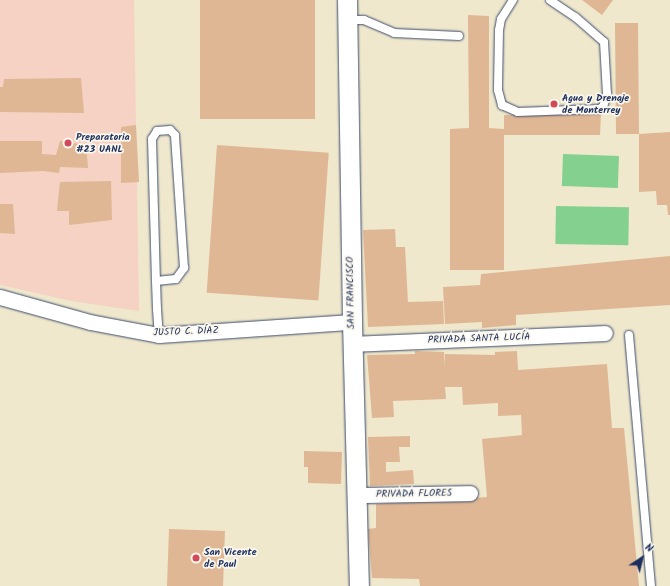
<!DOCTYPE html>
<html>
<head>
<meta charset="utf-8">
<style>
  body { margin:0 }
  #map { position:relative; width:670px; height:586px; overflow:hidden; background:#efe8cc; font-family:Kalam,sans-serif }
  div>[style] { position:absolute }
  .built>* { inset:0; background:#f5d2c3 }
  .green>* { inset:0; background:#84d18f; transform-origin:0 0 }
  .building>* { inset:0; background:#dfb795; transform-origin:0 0 }
  .roads { filter:drop-shadow(0 0 1px #3b4b6e) drop-shadow(0 0 1px #3b4b6e) }
  .service>* { height:8px; margin:-4px; padding:0 4px; transform-origin:4px; border-radius:4px; background:#fff }
  .minor>* { height:15px; margin:-7.5px; padding:0 7.5px; transform-origin:7.5px; border-radius:7.5px; background:#fff }
  .tertiary>* { height:19px; margin:-9.5px; padding:0 9.5px; transform-origin:9.5px; border-radius:9.5px; background:#fff }
  .dots>* { width:11px; height:11px; translate:-50% -50%; box-sizing:border-box; border:2px solid #fbf7ec; border-radius:50% }
  span { translate:-50% -50%; white-space:nowrap; text-align:center; line-height:1.15; -webkit-text-stroke:3.5px #fbf7ec; paint-order:stroke }
  .poi-label { font-size:10px; color:#1b2f5e; font-weight:700 }
  .left { translate:0 -50%; text-align:left }
  .street-label { font-size:10px; color:#1b2f5e }
  .north { position:absolute; left:622px; top:538px; width:40px; height:40px; -webkit-text-stroke:3px #fbf7ec; paint-order:stroke; rotate:35deg; font-size:11px; font-weight:700; line-height:16px; text-align:center; color:#1b2f5e }
  .north::after { content:''; display:block; margin:auto; width:14px; height:18px; background:#1b2f5e; clip-path:polygon(50% 0,100% 100%,50% 72%,0 100%) }
</style>
</head>
<body>
<div id="map">
  <div class="built">
    <i style="clip-path:polygon(0 0,134px 0,139px 311px,71px 301px,0 285px)"></i>
  </div>
  <div class="green">
    <i style="left:563px;top:154px;width:56px;height:32px;rotate:2deg"></i>
    <i style="left:556px;top:206px;width:73px;height:38px;rotate:1deg"></i>
  </div>
  <div class="building">
    <i style="left:200px;top:0;width:115px;height:119px"></i>
    <i style="clip-path:polygon(582px 0,613px 0,602px 15px)"></i>
    <i style="clip-path:polygon(468px 15px,489px 16px,489px 128px,504px 129px,504px 115px,601px 114px,600px 135px,504px 135px,504px 270px,450px 270px,450px 129px,469px 128px)"></i>
    <i style="clip-path:polygon(615px 23px,638px 23px,639px 134px,670px 132px,670px 215px,668px 215px,667px 205px,657px 205px,656px 191px,639px 192px,639px 134px,616px 134px)"></i>
    <i style="clip-path:polygon(81px 78px,84px 113px,0 112px,0 87px,3px 87px,4px 79px)"></i>
    <i style="clip-path:polygon(136px 125px,139px 182px,121px 183px,121px 127px)"></i>
    <i style="clip-path:polygon(0 141px,42px 141px,42px 154px,56px 155px,60px 141px,86px 145px,88px 168px,60px 167px,59px 173px,43px 171px,0 173px)"></i>
    <i style="left:217px;top:145px;width:112px;height:148px;rotate:4deg"></i>
    <i style="clip-path:polygon(111px 181px,112px 220px,69px 225px,69px 211px,57px 211px,60px 182px)"></i>
    <i style="clip-path:polygon(0 204px,13px 204px,15px 234px,0 233px)"></i>
    <i style="clip-path:polygon(395px 229px,396px 247px,405px 247px,408px 302px,443px 301px,444px 324px,368px 327px,363px 230px)"></i>
    <i style="clip-path:polygon(670px 256px,670px 305px,516px 315px,516px 325px,482px 328px,482px 322px,445px 324px,443px 287px,480px 285px,481px 274px)"></i>
    <i style="clip-path:polygon(415px 351px,444px 352px,445px 367px,445px 354px,495px 355px,495px 352px,517px 351px,518px 370px,607px 364px,612px 428px,624px 428px,639px 586px,420px 586px,419px 579px,372px 578px,368px 529px,376px 528px,376px 504px,487px 497px,482px 439px,522px 435px,521px 415px,498px 416px,498px 403px,463px 405px,462px 387px,445px 387px,446px 399px,393px 401px,394px 417px,372px 418px,367px 355px,415px 354px)"></i>
    <i style="clip-path:polygon(410px 436px,410px 447px,399px 447px,400px 462px,386px 462px,386px 472px,413px 470px,414px 484px,370px 486px,368px 437px)"></i>
    <i style="clip-path:polygon(304px 451px,342px 452px,341px 484px,308px 483px,308px 467px,304px 467px)"></i>
    <i style="left:169px;top:529px;width:56px;height:57px;rotate:2deg"></i>
  </div>
  <div class="roads">
    <div class="service">
      <i style="left:513px;top:0;width:22px;rotate:122deg"></i>
      <i style="left:501px;top:19px;width:11px;rotate:100deg"></i>
      <i style="left:499px;top:30px;width:60px;rotate:91deg"></i>
      <i style="left:498px;top:90px;width:16px;rotate:75deg"></i>
      <i style="left:502px;top:105px;width:17px;rotate:24deg"></i>
      <i style="left:518px;top:112px;width:81px;rotate:-2.1deg"></i>
      <i style="left:599px;top:109px;width:4px;rotate:-27deg"></i>
      <i style="left:603px;top:107px;width:14px;rotate:-73deg"></i>
      <i style="left:607px;top:94px;width:52px;rotate:-93.3deg"></i>
      <i style="left:604px;top:42px;width:38px;rotate:-139deg"></i>
      <i style="left:575px;top:17px;width:30px;rotate:-146deg"></i>
      <i style="left:348px;top:20px;width:16px"></i>
      <i style="left:364px;top:20px;width:33px;rotate:23deg"></i>
      <i style="left:394px;top:33px;width:65px;rotate:2.6deg"></i>
      <i style="left:156px;top:281px;width:20px;rotate:-6deg"></i>
      <i style="left:176px;top:279px;width:14px;rotate:-54deg"></i>
      <i style="left:184px;top:268px;width:133px;rotate:-93.9deg"></i>
      <i style="left:175px;top:135px;width:7px;rotate:-135deg"></i>
      <i style="left:170px;top:130px;width:13px;rotate:176deg"></i>
      <i style="left:157px;top:131px;width:9px;rotate:122deg"></i>
      <i style="left:152px;top:139px;width:142px;rotate:88.4deg"></i>
      <i style="left:156px;top:281px;width:28px;rotate:88deg"></i>
      <i style="left:157px;top:309px;width:26px;rotate:86deg"></i>
      <i style="left:629px;top:335px;width:252px;rotate:85deg"></i>
    </div>
    <div class="minor">
      <i style="left:0;top:297px;width:93px;rotate:15.5deg"></i>
      <i style="left:90px;top:322px;width:70px;rotate:10.7deg"></i>
      <i style="left:159px;top:335px;width:193px;rotate:-3.9deg"></i>
      <i style="left:352px;top:344px;width:253px;rotate:-2.5deg"></i>
      <i style="left:358px;top:495px;width:112px;rotate:-1deg"></i>
    </div>
    <div class="tertiary">
      <i style="left:347px;top:0;width:322px;rotate:89.1deg"></i>
      <i style="left:352px;top:322px;width:264px;rotate:88.5deg"></i>
    </div>
  </div>
  <div class="dots">
    <i style="left:554px;top:104px;background:#d1495b"></i>
    <i style="left:68px;top:143px;background:#d1495b"></i>
    <i style="left:196px;top:558px;background:#d1495b"></i>
  </div>
  <div class="poi-label">
    <span class="left" style="left:562px;top:104px">Agua y Drenaje<br>de Monterrey</span>
    <span class="left" style="left:76px;top:143px">Preparatoria<br>#23 UANL</span>
    <span class="left" style="left:204px;top:558px">San Vicente<br>de Paul</span>
  </div>
  <div class="street-label">
    <span style="left:351px;top:293px;rotate:-91deg">SAN FRANCISCO</span>
    <span style="left:186px;top:332px;rotate:-2deg">JUSTO C. DÍAZ</span>
    <span style="left:479px;top:339px;rotate:-2deg">PRIVADA SANTA LUCÍA</span>
    <span style="left:414px;top:494px;rotate:-1deg">PRIVADA FLORES</span>
  </div>
  <div class="north">N</div>
</div>
</body>
</html>
